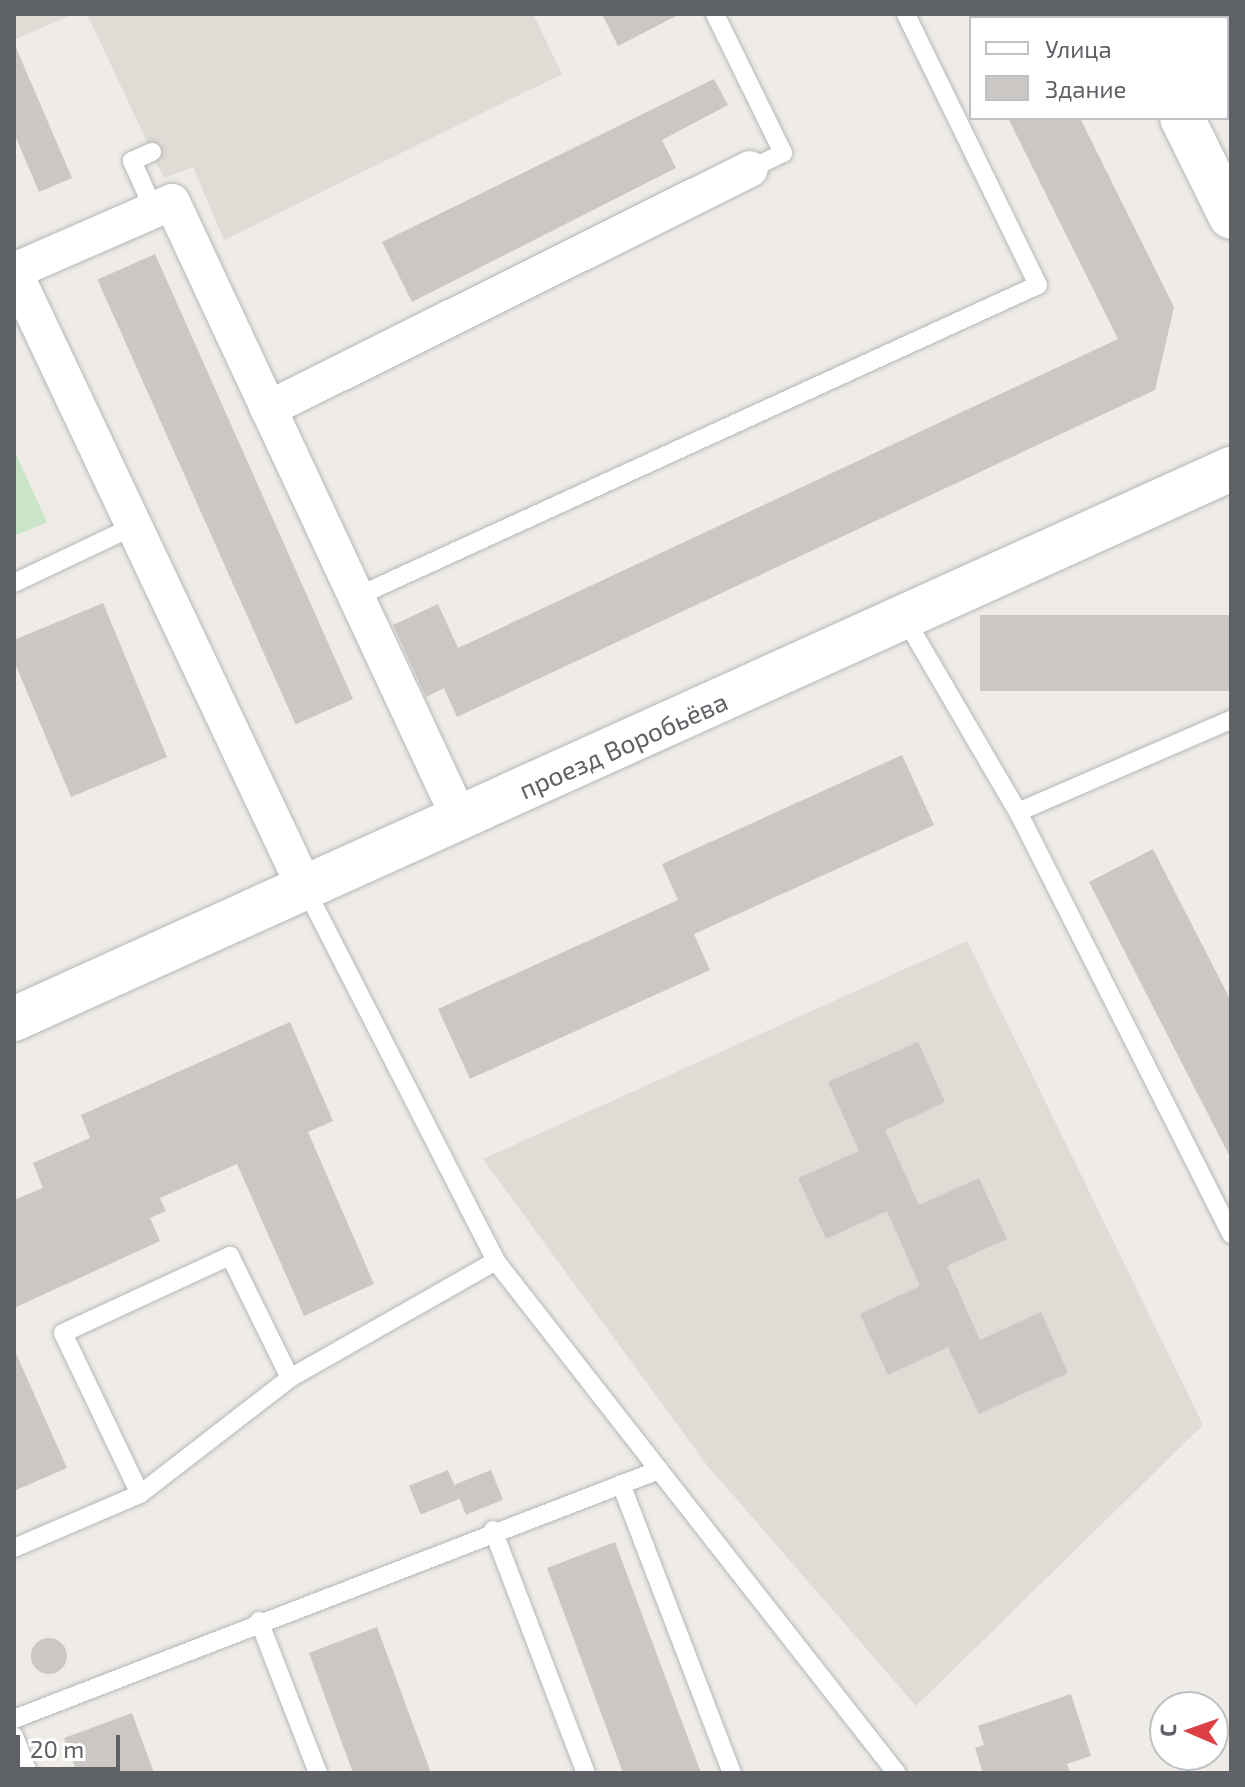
<!DOCTYPE html>
<html>
<head>
<meta charset="utf-8">
<style>
  body { margin:0 }
  #map { position:relative; width:1245px; height:1787px; overflow:hidden; background:#efece7; font-family:"Exo 2",sans-serif }
  div>[style] { position:absolute }
  .education>* { inset:0; background:#dfdbd5 }
  .green>* { inset:0; background:#c9e4c6 }
  .building>* { inset:0; background:#cbc7c4; transform-origin:0 0 }
  .round { border-radius:50% }
  .roads { filter:drop-shadow(0 0 2px #b4b7ba) drop-shadow(0 0 2px #b4b7ba) }
  .lane>* { height:18px; margin:-9px; padding:0 9px; transform-origin:9px; border-radius:9px; background:#fff }
  .street>* { height:36px; margin:-18px; padding:0 18px; transform-origin:18px; border-radius:18px; background:#fff }
  .secondary>* { height:44px; margin:-22px; padding:0 22px; transform-origin:22px; border-radius:22px; background:#fff }
  span { translate:-50% -50%; white-space:nowrap; text-align:center; line-height:1.15; -webkit-text-stroke:6px #fff; paint-order:stroke }
  .street-label { font-size:26px; color:#5e6266 }
  .frame { position:absolute; inset:0; border:16px solid #5e6266; pointer-events:none }
  .legend { position:absolute; left:969px; top:16px; width:260px; height:104px; box-sizing:border-box; background:#fff; border:2px solid #bfc0c2; margin:0; padding:10px 14px; list-style:none; font-size:24px; color:#5e6266 }
  .legend li { display:flex; align-items:center; gap:16px; height:40px }
  .legend b { width:40px; border:2px solid #bfc0c2 }
  .north { position:absolute; left:1149px; top:1691px; width:80px; height:80px; box-sizing:border-box; background:#fff; border:2px solid #bfc0c2; border-radius:50%; rotate:272deg; font-size:22px; font-weight:700; line-height:32px; text-align:center; color:#5e6266 }
  .north::after { content:''; display:block; margin:auto; width:28px; height:36px; background:#dc4045; clip-path:polygon(50% 0,100% 100%,50% 72%,0 100%) }
  .scale { position:absolute; left:16px; top:1735px; width:104px; height:36px; box-sizing:border-box; border:4px solid #5e6266; border-top:0; padding-left:10px; font-size:24px; line-height:28px; white-space:nowrap; color:#5e6266; -webkit-text-stroke:6px #fff; paint-order:stroke }
</style>
</head>
<body>
<div id="map">
  <div class="education">
    <i style="clip-path:polygon(14px 14px,73px 14px,14px 40px)"></i>
    <i style="clip-path:polygon(87px 14px,533px 14px,562px 74px,224px 240px,193px 167px,164px 178px)"></i>
    <i style="clip-path:polygon(967px 941px,1203px 1425px,916px 1706px,706px 1464px,483px 1159px)"></i>
  </div>
  <div class="green">
    <i style="clip-path:polygon(14px 450px,47px 522px,14px 536px)"></i>
  </div>
  <div class="building">
    <i style="clip-path:polygon(602px 14px,680px 14px,618px 46px)"></i>
    <i style="clip-path:polygon(14px 43px,72px 178px,39px 192px,14px 133px)"></i>
    <i style="clip-path:polygon(714px 79px,728px 105px,662px 140px,676px 168px,412px 302px,382px 242px)"></i>
    <i style="clip-path:polygon(1008px 118px,1080px 118px,1174px 307px,1155px 390px,457px 717px,444px 688px,426px 697px,393px 625px,438px 604px,458px 648px,1118px 339px)"></i>
    <i style="left:155px;top:254px;width:487px;height:63px;rotate:66deg"></i>
    <i style="clip-path:polygon(103px 603px,167px 757px,71px 797px,14px 661px,14px 640px)"></i>
    <i style="left:1231px;top:615px;width:76px;height:251px;rotate:90deg"></i>
    <i style="clip-path:polygon(902px 755px,934px 825px,694px 934px,710px 970px,470px 1079px,438px 1009px,678px 900px,662px 864px)"></i>
    <i style="clip-path:polygon(1153px 849px,1231px 1001px,1231px 1159px,1089px 882px)"></i>
    <i style="clip-path:polygon(290px 1022px,333px 1121px,308px 1132px,374px 1284px,304px 1316px,237px 1164px,160px 1198px,166px 1211px,150px 1218px,160px 1241px,14px 1308px,14px 1200px,43px 1188px,33px 1163px,90px 1138px,81px 1115px)"></i>
    <i style="clip-path:polygon(918px 1042px,945px 1102px,885px 1130px,919px 1205px,979px 1178px,1007px 1239px,947px 1266px,980px 1340px,1041px 1312px,1068px 1373px,979px 1414px,948px 1347px,888px 1375px,860px 1314px,920px 1286px,887px 1211px,826px 1239px,798px 1178px,859px 1151px,828px 1082px)"></i>
    <i style="clip-path:polygon(14px 1349px,67px 1468px,14px 1491px)"></i>
    <i style="left:448px;top:1470px;width:31px;height:42px;rotate:68deg"></i>
    <i style="left:491px;top:1470px;width:32px;height:40px;rotate:68deg"></i>
    <i style="clip-path:polygon(615px 1542px,701px 1773px,623px 1773px,573px 1637px,547px 1568px)"></i>
    <i style="clip-path:polygon(377px 1627px,431px 1773px,353px 1773px,309px 1653px)"></i>
    <i class="round" style="left:31px;top:1638px;width:36px;height:36px"></i>
    <i style="clip-path:polygon(1071px 1694px,1091px 1756px,1067px 1764px,1070px 1773px,983px 1773px,975px 1748px,984px 1745px,978px 1726px)"></i>
    <i style="clip-path:polygon(132px 1713px,154px 1773px,77px 1773px,64px 1738px)"></i>
  </div>
  <div class="roads">
    <div class="lane">
      <i style="left:715px;top:14px;width:155px;rotate:63.9deg"></i>
      <i style="left:783px;top:153px;width:37px;rotate:154deg"></i>
      <i style="left:152px;top:152px;width:22px;rotate:156deg"></i>
      <i style="left:132px;top:161px;width:54px;rotate:65.8deg"></i>
      <i style="left:14px;top:583px;width:133px;rotate:-25.4deg"></i>
      <i style="left:356px;top:597px;width:750px;rotate:-24.58deg"></i>
      <i style="left:1038px;top:285px;width:301px;rotate:-116deg"></i>
      <i style="left:904px;top:617px;width:226px;rotate:59.7deg"></i>
      <i style="left:1018px;top:812px;width:473px;rotate:63.2deg"></i>
      <i style="left:1018px;top:812px;width:232px;rotate:-23.4deg"></i>
      <i style="left:659px;top:1470px;width:385px;rotate:51.9deg"></i>
      <i style="left:621px;top:1484px;width:310px;rotate:69deg"></i>
      <i style="left:140px;top:1494px;width:190px;rotate:-37.7deg"></i>
      <i style="left:493px;top:1530px;width:260px;rotate:69.1deg"></i>
      <i style="left:14px;top:1548px;width:137px;rotate:-23.2deg"></i>
      <i style="left:140px;top:1494px;width:178px;rotate:-115.6deg"></i>
      <i style="left:63px;top:1333px;width:184px;rotate:-24.8deg"></i>
      <i style="left:230px;top:1256px;width:136px;rotate:63.8deg"></i>
      <i style="left:290px;top:1378px;width:237px;rotate:-29.6deg"></i>
      <i style="left:259px;top:1621px;width:163px;rotate:68.8deg"></i>
      <i style="left:14px;top:1719px;width:691px;rotate:-21.11deg"></i>
      <i style="left:659px;top:1470px;width:265px;rotate:-128deg"></i>
      <i style="left:496px;top:1261px;width:417px;rotate:-117.1deg"></i>
      <i style="left:14px;top:1736px;width:40px;rotate:69deg"></i>
    </div>
    <div class="street">
      <i style="left:14px;top:271px;width:172px;rotate:-23.6deg"></i>
      <i style="left:172px;top:202px;width:681px;rotate:64.98deg"></i>
      <i style="left:14px;top:272px;width:684px;rotate:64.71deg"></i>
      <i style="left:268px;top:409px;width:538px;rotate:-26.47deg"></i>
    </div>
    <div class="secondary">
      <i style="left:1131px;top:14px;width:4px;rotate:63deg"></i>
      <i style="left:1182px;top:118px;width:110px;rotate:63.7deg"></i>
      <i style="left:14px;top:1019px;width:1336px;rotate:-24.32deg"></i>
    </div>
  </div>
  <div class="street-label">
    <span style="left:623px;top:745px;rotate:-24deg">проезд Воробьёва</span>
  </div>
  <div class="frame"></div>
  <ul class="legend">
  <li><b style="height:10px;background:#fff"></b>Улица</li>
  <li><b style="height:22px;background:#cbc7c4"></b>Здание</li>
  </ul>
  <div class="north">С</div>
  <div class="scale">20 m</div>
</div>
</body>
</html>
